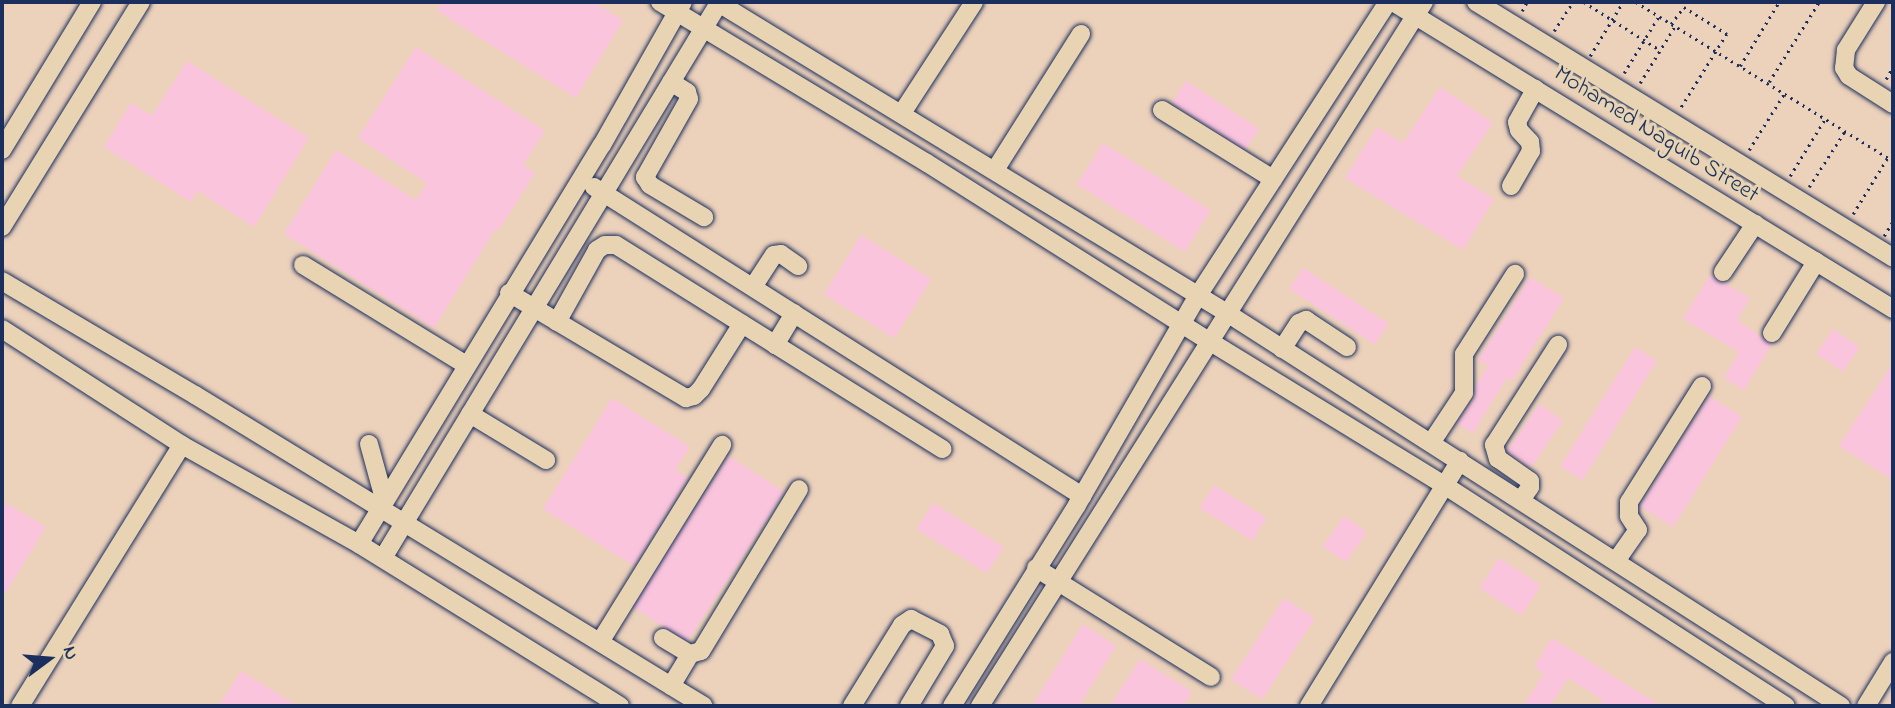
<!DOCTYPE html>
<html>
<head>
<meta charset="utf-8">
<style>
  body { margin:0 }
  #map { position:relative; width:1895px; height:708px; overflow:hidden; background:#ecd1bb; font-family:"Indie Flower",sans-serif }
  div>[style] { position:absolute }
  .building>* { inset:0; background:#fac4dd; transform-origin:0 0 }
  .path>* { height:2.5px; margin-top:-1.25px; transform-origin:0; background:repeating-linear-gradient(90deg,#1b2f5e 0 2px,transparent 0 7px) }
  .roads { filter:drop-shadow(0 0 2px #1b2f5e) drop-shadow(0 0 2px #1b2f5e) }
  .minor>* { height:18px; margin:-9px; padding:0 9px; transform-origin:9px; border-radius:9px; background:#e8d4b2 }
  span { translate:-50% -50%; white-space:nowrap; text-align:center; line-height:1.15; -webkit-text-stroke:6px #e8d4b2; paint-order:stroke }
  .street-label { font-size:24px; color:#1b2f5e }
  .frame { position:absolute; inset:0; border:4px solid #1b2f5e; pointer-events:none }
  .north { position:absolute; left:14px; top:624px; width:70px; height:70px; -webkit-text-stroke:5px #e8d4b2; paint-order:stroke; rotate:74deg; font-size:19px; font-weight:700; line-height:28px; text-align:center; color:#1b2f5e }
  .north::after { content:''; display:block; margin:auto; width:24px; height:32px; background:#1b2f5e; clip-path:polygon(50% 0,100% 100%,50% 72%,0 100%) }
</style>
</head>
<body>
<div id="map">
  <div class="building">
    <i style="clip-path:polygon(442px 2px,593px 2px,623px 20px,576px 98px,437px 11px)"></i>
    <i style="clip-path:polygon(416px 47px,545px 131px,523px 165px,535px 173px,499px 230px,496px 228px,434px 328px,284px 234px,336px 150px,416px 200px,427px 183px,358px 138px)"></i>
    <i style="clip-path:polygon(187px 61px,309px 138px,254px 227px,198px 191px,191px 202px,104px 147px,131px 103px,152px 116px)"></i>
    <i style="left:1186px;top:81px;width:87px;height:26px;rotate:33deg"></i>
    <i style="clip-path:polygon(1440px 87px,1493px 123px,1457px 176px,1494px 199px,1463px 250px,1345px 178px,1377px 127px,1403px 143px)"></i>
    <i style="left:1103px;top:143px;width:127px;height:49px;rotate:32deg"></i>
    <i style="left:861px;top:235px;width:83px;height:70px;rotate:32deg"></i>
    <i style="left:1303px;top:268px;width:102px;height:25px;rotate:33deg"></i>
    <i style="clip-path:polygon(1710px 275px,1750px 298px,1737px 320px,1772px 344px,1744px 390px,1724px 378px,1739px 352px,1683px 319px)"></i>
    <i style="clip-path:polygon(1530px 277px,1564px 298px,1512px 381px,1507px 378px,1473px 433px,1457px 424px,1474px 399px,1475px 387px,1488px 366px,1478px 360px)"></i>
    <i style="left:1833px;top:329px;width:32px;height:30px;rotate:34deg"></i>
    <i style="left:1635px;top:347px;width:26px;height:141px;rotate:32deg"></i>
    <i style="clip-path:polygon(1893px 363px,1893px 480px,1839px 446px)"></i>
    <i style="left:1709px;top:396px;width:39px;height:130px;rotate:32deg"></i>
    <i style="clip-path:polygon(612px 398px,690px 447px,675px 470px,688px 478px,634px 566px,543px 509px)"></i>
    <i style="left:1539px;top:404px;width:29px;height:57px;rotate:34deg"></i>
    <i style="left:729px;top:456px;width:66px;height:179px;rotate:33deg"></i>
    <i style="left:1214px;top:485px;width:62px;height:27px;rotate:32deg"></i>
    <i style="clip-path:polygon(6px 503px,46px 527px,2px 599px,2px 510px)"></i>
    <i style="left:933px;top:503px;width:83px;height:31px;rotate:32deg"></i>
    <i style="left:1344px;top:516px;width:28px;height:37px;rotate:35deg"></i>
    <i style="left:1499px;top:558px;width:50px;height:36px;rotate:33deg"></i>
    <i style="left:1284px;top:598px;width:37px;height:97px;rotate:33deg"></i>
    <i style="clip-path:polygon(1083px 624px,1116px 646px,1079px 706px,1032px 706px)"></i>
    <i style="clip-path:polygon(1552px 638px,1661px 706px,1599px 706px,1603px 700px,1568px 678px,1550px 706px,1523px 706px,1544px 673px,1534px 667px)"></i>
    <i style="clip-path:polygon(1140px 659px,1192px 692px,1183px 706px,1110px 706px)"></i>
    <i style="clip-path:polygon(241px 671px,298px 706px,219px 706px)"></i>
  </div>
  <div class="path">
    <i style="left:1584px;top:2px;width:90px;rotate:32.3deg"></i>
    <i style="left:1636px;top:2px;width:302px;rotate:31.7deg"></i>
    <i style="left:1522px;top:11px;width:10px;rotate:-61deg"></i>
    <i style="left:1671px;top:24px;width:21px;rotate:-53deg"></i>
    <i style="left:1684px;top:7px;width:51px;rotate:32.1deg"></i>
    <i style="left:1727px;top:34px;width:87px;rotate:121.9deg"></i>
    <i style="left:1554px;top:31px;width:35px;rotate:-57deg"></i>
    <i style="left:1590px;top:56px;width:63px;rotate:-58.6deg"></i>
    <i style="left:1740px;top:66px;width:75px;rotate:-58.6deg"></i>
    <i style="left:1624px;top:73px;width:67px;rotate:-58.4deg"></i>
    <i style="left:1886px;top:79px;width:14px;rotate:-60deg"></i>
    <i style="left:1769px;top:82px;width:94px;rotate:-58deg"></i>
    <i style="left:1640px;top:83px;width:67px;rotate:-58.4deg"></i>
    <i style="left:1749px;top:150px;width:66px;rotate:-58deg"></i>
    <i style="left:1790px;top:176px;width:67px;rotate:-58.4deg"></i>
    <i style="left:1809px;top:187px;width:67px;rotate:-57.3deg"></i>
    <i style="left:1853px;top:214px;width:67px;rotate:-58.4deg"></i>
    <i style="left:1884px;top:236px;width:17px;rotate:-59deg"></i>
  </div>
  <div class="roads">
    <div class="minor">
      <i style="left:660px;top:2px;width:312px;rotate:31.1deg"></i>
      <i style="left:927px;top:163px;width:333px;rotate:32.3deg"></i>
      <i style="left:1209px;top:341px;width:276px;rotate:31.5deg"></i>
      <i style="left:1444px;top:485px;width:407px;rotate:32.9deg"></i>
      <i style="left:717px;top:2px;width:597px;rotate:31.38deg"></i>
      <i style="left:1227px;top:313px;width:729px;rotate:32.62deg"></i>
      <i style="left:1393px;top:2px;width:587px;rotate:31.55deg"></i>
      <i style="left:1476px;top:2px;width:489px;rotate:31.5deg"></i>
      <i style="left:1876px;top:2px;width:57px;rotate:122deg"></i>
      <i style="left:1846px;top:50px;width:18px;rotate:96deg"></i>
      <i style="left:1844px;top:68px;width:9px;rotate:58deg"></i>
      <i style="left:1849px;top:76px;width:52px;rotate:32.5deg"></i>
      <i style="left:671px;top:82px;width:19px;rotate:32deg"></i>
      <i style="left:687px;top:92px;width:7px;rotate:74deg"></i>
      <i style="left:689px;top:99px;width:90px;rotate:119.4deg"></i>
      <i style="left:645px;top:177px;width:9px;rotate:58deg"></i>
      <i style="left:650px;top:185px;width:63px;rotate:30.7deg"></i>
      <i style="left:1162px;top:110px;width:131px;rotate:31.9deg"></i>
      <i style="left:902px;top:113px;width:132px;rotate:-57deg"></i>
      <i style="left:2px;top:150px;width:173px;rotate:-58.7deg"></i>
      <i style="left:995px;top:170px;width:161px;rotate:-57.7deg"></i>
      <i style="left:1511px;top:186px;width:40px;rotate:-60.3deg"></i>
      <i style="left:1531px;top:151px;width:9px;rotate:-96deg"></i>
      <i style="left:1530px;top:142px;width:16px;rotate:-133deg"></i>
      <i style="left:1519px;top:130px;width:8px;rotate:-104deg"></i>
      <i style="left:1517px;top:122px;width:38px;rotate:-61deg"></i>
      <i style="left:594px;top:187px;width:578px;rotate:32.34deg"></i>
      <i style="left:2px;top:227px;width:264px;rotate:-58.3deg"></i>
      <i style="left:303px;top:265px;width:191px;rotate:31.5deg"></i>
      <i style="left:1723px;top:272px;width:58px;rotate:-56.3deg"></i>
      <i style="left:2px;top:281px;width:224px;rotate:30.6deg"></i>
      <i style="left:195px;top:395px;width:596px;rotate:31.43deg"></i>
      <i style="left:753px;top:287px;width:38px;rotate:-57deg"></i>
      <i style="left:774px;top:255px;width:7px;rotate:-8deg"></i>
      <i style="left:781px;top:254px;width:21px;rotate:35deg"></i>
      <i style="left:509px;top:293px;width:206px;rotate:30.7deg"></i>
      <i style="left:686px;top:398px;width:8px;rotate:-14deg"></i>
      <i style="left:694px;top:396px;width:10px;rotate:-45deg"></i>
      <i style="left:701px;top:389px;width:77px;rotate:-57.8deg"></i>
      <i style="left:557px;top:322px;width:82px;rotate:-60.9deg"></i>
      <i style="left:597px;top:250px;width:9px;rotate:-32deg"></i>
      <i style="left:605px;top:245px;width:11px"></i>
      <i style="left:616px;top:245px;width:385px;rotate:32deg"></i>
      <i style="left:2px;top:329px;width:214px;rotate:32.8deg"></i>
      <i style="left:182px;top:445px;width:203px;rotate:29.2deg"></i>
      <i style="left:359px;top:544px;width:307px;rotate:31.8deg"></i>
      <i style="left:1772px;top:333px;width:84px;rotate:-58.2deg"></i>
      <i style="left:775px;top:345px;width:37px;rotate:-59deg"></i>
      <i style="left:1282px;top:349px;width:31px;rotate:-57deg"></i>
      <i style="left:1299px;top:323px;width:8px;rotate:-23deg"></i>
      <i style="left:1306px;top:320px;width:49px;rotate:33.4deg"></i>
      <i style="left:470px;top:414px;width:89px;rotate:31.2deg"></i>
      <i style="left:1431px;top:443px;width:60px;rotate:-56.6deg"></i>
      <i style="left:1464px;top:393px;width:39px;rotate:-90deg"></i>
      <i style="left:1464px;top:354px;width:95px;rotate:-57.5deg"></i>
      <i style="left:369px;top:444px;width:57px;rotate:74.7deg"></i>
      <i style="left:1521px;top:500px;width:16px;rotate:-55deg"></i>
      <i style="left:1530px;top:487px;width:6px;rotate:-90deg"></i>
      <i style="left:1530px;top:481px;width:39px;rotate:-145deg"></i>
      <i style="left:1498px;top:459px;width:15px;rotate:-106deg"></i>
      <i style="left:1494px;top:445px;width:119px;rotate:-57.4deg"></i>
      <i style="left:359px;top:544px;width:467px;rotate:-58.7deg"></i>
      <i style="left:602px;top:145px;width:164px;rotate:-60.5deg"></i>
      <i style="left:383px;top:558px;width:649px;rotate:-58.81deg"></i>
      <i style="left:1616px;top:561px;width:38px;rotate:-55deg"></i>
      <i style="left:1638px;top:530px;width:17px;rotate:-123deg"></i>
      <i style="left:1629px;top:516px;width:14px;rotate:-90deg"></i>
      <i style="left:1629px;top:502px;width:137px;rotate:-57.8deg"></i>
      <i style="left:1036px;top:568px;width:206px;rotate:31.9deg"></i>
      <i style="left:663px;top:638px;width:31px;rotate:31deg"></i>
      <i style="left:690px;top:654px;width:11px;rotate:-15deg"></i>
      <i style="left:701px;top:651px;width:189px;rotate:-58.8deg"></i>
      <i style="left:600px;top:642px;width:232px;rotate:-58.2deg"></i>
      <i style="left:671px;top:686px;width:37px;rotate:-59deg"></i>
      <i style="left:20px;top:706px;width:307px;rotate:-58.2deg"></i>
      <i style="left:852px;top:706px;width:95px;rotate:-58.3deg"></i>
      <i style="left:902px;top:625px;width:11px;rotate:-34deg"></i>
      <i style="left:911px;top:619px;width:33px;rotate:27deg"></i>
      <i style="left:940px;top:634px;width:13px;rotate:67deg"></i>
      <i style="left:945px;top:646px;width:70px;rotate:121deg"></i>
      <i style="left:952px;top:706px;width:237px;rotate:-58.1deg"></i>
      <i style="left:1077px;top:505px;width:240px;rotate:-60deg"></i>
      <i style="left:1197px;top:297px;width:351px;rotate:-57.1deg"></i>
      <i style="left:980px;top:706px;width:832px;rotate:-57.76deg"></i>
      <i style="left:1309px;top:706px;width:288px;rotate:-58.4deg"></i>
      <i style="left:1866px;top:706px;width:52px;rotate:-58.5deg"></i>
    </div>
  </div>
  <div class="street-label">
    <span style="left:1656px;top:135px;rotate:32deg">Mohamed Naguib Street</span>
  </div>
  <div class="frame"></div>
  <div class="north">N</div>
</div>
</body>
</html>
